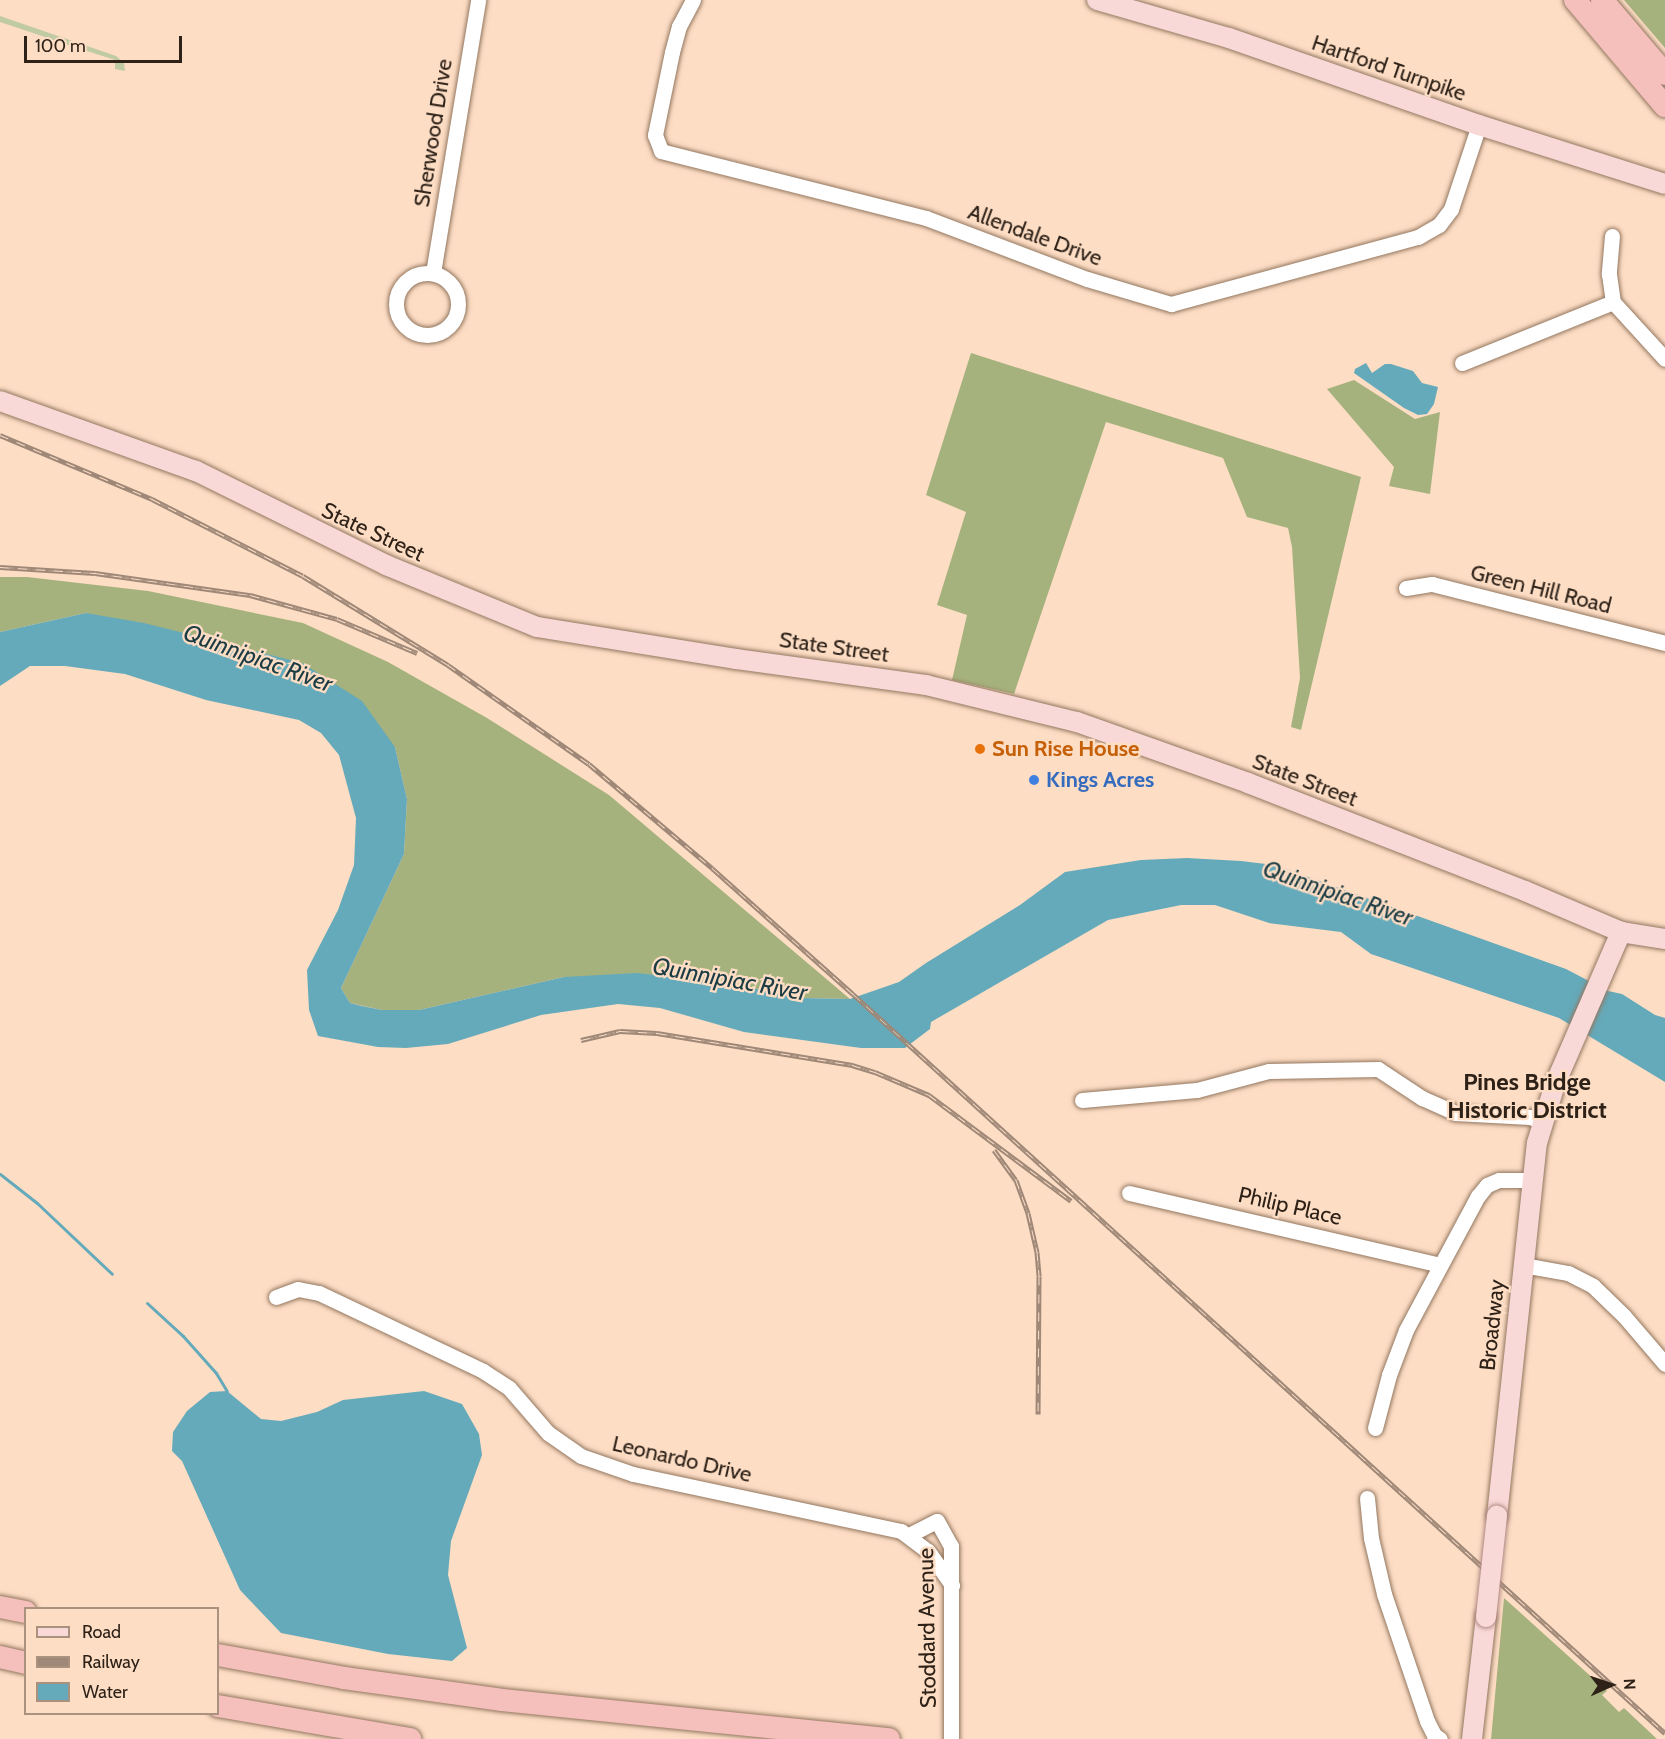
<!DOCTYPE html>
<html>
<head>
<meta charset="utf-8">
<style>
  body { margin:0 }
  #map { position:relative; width:1665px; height:1739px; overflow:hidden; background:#fdddc4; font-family:Cabin,sans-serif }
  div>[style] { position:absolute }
  .green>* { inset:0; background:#c0caa3 }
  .forest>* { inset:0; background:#a6b27d }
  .water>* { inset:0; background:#65aaba }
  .stream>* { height:3px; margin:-1.5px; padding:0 1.5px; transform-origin:1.5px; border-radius:1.5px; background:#65aaba }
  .roads { filter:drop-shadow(0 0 2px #937760) drop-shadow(0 0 2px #937760) }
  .minor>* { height:15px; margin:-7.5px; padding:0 7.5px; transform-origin:7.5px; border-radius:7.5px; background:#fff }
  .minor>.ring { margin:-7.5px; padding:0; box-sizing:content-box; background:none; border:15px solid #fff; border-radius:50% }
  .major>* { height:20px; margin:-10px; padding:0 10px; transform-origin:10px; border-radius:10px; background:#f9d9d7 }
  .highway>* { height:22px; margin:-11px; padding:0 11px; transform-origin:11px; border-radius:11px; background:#f5bfbc }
  .rail>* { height:5px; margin-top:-2.5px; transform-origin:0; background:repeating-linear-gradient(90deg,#fdddc4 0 9px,#9f8877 0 18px); box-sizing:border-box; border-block:2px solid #9f8877 }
  .bridges { filter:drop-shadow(0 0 2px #af8883) drop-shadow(0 0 2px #af8883) }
  .major-bridge>* { height:20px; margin:-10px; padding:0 10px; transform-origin:10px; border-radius:10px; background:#f9d9d7 }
  .dots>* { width:16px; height:16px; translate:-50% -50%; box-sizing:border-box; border:3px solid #fdddc4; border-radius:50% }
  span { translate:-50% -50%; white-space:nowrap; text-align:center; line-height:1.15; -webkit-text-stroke:4.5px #fdddc4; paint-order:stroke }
  .street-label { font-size:22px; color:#2d2118 }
  .food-label { font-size:22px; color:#c56008; font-weight:700 }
  .left { translate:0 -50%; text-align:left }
  .shop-label { font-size:22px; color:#366cbe; font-weight:700 }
  .water-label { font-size:24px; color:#1b3c44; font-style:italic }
  .neighbourhood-label { font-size:24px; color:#2d2118; font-weight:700 }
  .legend { position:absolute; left:24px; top:1607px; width:195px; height:108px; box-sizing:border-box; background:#fdddc4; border:2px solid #aa927f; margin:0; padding:8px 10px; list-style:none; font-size:18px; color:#2d2118 }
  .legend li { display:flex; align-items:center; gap:12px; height:30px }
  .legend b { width:30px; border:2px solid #aa927f }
  .north { position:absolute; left:1581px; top:1655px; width:60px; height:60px; -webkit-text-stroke:4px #fdddc4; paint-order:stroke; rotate:87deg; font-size:16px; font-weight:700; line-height:24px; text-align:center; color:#2d2118 }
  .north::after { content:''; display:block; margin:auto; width:21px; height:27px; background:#2d2118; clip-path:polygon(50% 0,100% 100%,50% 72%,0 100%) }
  .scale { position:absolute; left:24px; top:36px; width:158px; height:27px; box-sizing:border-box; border:3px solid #2d2118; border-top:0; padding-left:8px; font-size:18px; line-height:21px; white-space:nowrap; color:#2d2118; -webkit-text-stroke:4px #fdddc4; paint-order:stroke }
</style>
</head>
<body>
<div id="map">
  <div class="green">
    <i style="clip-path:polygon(0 16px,116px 56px,124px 63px,125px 71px,115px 69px,115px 60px,53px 40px,49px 48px,51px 39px,0 22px)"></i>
  </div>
  <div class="forest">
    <i style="clip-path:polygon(1624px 0,1665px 0,1665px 48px)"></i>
    <i style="clip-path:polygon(971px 353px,1361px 477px,1301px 730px,1291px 727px,1300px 678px,1292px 547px,1288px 528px,1247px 517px,1223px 458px,1106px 422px,1014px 694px,952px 680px,967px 615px,937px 605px,966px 512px,926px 495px)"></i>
    <i style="clip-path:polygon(1354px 380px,1415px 419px,1440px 412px,1430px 494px,1389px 486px,1394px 467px,1327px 389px)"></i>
    <i style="clip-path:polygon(0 577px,27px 577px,148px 591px,303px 623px,388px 662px,487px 718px,609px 795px,850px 999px,803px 998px,726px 983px,564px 977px,419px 1010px,382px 1010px,350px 1003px,341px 988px,404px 854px,407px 799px,395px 747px,86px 613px,0 632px)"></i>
    <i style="clip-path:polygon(1504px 1598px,1607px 1691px,1602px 1695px,1619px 1712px,1624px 1708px,1657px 1739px,1491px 1739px)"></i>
  </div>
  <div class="water">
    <i style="clip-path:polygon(1366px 363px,1372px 373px,1385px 364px,1391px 364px,1413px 371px,1422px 383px,1438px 387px,1434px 404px,1427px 414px,1418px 415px,1404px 408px,1354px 373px,1355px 369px)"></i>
    <i style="clip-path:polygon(86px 613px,144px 623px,302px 663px,362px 701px,395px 747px,407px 799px,404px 854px,341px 988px,350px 1003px,362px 1006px,382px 1010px,419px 1010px,564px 977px,637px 973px,726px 983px,803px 998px,850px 999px,899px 982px,926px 963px,1020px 905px,1065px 872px,1141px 860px,1187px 858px,1241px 861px,1275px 865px,1566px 969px,1608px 991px,1622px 994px,1655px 1015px,1665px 1018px,1665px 1082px,1559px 1018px,1371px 954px,1341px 932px,1269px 923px,1215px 905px,1181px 905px,1108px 920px,931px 1022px,930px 1029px,905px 1048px,861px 1048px,744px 1032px,660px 1008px,618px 1004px,541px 1015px,448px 1044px,406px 1048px,378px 1047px,318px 1036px,309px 1010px,307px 970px,338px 910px,354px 865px,356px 818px,339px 755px,321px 733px,299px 720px,206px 700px,125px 674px,65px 666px,30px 666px,0 686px,0 632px)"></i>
    <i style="clip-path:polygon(227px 1391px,261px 1419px,281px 1421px,317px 1412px,343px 1400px,424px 1391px,462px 1404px,479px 1434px,482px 1455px,451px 1541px,448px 1575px,467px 1648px,452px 1661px,388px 1654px,281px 1633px,240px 1590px,182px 1461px,172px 1451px,173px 1432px,187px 1411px,210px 1392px)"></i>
  </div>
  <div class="stream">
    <i style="left:0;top:1174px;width:47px;rotate:38.1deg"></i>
    <i style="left:37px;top:1203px;width:103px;rotate:43.4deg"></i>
    <i style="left:147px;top:1303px;width:49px;rotate:42.5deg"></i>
    <i style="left:183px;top:1336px;width:50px;rotate:48.3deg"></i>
    <i style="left:216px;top:1373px;width:21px;rotate:59deg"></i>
  </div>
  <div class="roads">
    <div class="minor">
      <i style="left:693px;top:0;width:30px;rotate:118deg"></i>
      <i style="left:679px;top:26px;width:27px;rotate:105deg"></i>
      <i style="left:672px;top:52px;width:85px;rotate:101.6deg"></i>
      <i style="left:655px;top:135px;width:17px;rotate:69deg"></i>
      <i style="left:661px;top:151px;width:273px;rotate:14.2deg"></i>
      <i style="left:926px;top:218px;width:172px;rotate:20.8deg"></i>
      <i style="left:1087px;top:279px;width:88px;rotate:16.6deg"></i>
      <i style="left:1171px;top:304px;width:256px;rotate:-15.2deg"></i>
      <i style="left:1418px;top:237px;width:24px;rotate:-30deg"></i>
      <i style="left:1439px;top:225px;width:20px;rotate:-53deg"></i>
      <i style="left:1451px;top:209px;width:89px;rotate:-71.6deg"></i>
      <i style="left:1612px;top:236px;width:38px;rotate:95deg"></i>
      <i style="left:1609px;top:274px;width:28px;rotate:82deg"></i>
      <i style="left:1613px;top:302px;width:77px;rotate:47.6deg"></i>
      <i style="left:433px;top:273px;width:277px;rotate:-80.6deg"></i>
      <i class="ring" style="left:396px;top:273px;width:47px;height:47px"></i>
      <i style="left:1462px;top:363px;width:163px;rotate:-22deg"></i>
      <i style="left:1406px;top:588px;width:26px;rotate:-9deg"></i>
      <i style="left:1432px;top:584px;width:240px;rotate:14.2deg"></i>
      <i style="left:1082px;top:1100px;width:115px;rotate:-5deg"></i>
      <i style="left:1197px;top:1090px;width:74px;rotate:-14.8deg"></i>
      <i style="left:1269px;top:1071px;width:109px;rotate:-1.1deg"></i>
      <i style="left:1378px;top:1069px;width:53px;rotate:33.4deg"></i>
      <i style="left:1422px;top:1098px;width:36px;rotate:24deg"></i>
      <i style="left:1455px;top:1113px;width:75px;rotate:3.1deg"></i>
      <i style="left:1530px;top:1117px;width:13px;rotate:18deg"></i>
      <i style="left:1129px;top:1193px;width:319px;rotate:13deg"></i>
      <i style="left:1523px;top:1265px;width:46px;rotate:10.1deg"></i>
      <i style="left:1568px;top:1273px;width:28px;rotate:27deg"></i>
      <i style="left:1593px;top:1286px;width:43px;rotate:44.1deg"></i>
      <i style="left:1624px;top:1316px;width:63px;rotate:49.5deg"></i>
      <i style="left:276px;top:1297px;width:23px;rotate:-20deg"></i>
      <i style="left:298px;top:1289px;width:21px;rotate:11deg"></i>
      <i style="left:319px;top:1293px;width:182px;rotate:25.4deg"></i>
      <i style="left:483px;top:1371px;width:31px;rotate:33deg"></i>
      <i style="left:509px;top:1388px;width:60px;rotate:49.1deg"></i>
      <i style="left:548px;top:1433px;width:40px;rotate:34.9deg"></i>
      <i style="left:581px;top:1456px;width:55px;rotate:19.1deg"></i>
      <i style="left:633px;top:1474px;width:274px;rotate:12deg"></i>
      <i style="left:901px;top:1531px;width:34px;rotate:37deg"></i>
      <i style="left:928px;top:1551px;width:42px;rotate:54.8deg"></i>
      <i style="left:1375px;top:1428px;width:55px;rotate:-75.2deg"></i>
      <i style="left:1389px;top:1375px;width:48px;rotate:-69.3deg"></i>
      <i style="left:1406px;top:1330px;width:152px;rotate:-61.8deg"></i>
      <i style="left:1478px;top:1196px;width:14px;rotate:-51deg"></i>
      <i style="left:1487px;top:1185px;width:13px;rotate:-23deg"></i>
      <i style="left:1499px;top:1180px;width:33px"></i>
      <i style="left:1367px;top:1498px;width:40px;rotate:84.3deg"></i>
      <i style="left:1371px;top:1538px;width:57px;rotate:76.9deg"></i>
      <i style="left:1384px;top:1594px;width:134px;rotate:71.3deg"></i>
      <i style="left:1427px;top:1721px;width:16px;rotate:63deg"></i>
      <i style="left:1434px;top:1735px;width:7px;rotate:34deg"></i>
      <i style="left:909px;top:1535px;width:31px;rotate:-27deg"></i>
      <i style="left:937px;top:1521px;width:29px;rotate:61deg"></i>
      <i style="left:951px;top:1546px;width:193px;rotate:90deg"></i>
    </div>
    <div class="major">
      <i style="left:1097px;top:0;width:137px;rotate:16.1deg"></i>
      <i style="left:1229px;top:38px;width:265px;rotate:19.2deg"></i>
      <i style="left:1479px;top:125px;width:195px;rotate:17.6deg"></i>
      <i style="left:0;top:401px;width:208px;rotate:19.7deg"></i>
      <i style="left:196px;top:471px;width:212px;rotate:26.3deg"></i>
      <i style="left:386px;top:565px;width:163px;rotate:22.3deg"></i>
      <i style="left:537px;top:627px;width:202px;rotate:9.1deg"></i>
      <i style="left:736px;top:659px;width:192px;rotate:7.8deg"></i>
      <i style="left:926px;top:685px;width:155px;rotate:13.8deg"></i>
      <i style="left:1077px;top:722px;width:182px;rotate:19.6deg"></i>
      <i style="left:1248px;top:783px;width:297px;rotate:21.3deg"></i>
      <i style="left:1525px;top:891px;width:104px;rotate:23.1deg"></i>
      <i style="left:1621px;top:932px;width:45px;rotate:9deg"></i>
      <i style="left:1497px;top:1516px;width:375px;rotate:-83.9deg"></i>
      <i style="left:1537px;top:1143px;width:62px;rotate:-73deg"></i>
      <i style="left:1555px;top:1084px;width:166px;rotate:-66.5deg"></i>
      <i style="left:1472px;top:1739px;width:123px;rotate:-83.5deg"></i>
    </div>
    <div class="highway">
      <i style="left:1575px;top:0;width:139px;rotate:49.7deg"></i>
      <i style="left:1602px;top:0;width:97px;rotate:49.6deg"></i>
      <i style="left:0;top:1607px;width:26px;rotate:11deg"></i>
      <i style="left:218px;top:1655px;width:128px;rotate:10.3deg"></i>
      <i style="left:344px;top:1678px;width:160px;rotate:7.9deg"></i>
      <i style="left:502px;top:1700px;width:389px;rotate:5.8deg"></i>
      <i style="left:0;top:1657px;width:27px;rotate:13deg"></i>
      <i style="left:218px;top:1706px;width:195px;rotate:9.8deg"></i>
    </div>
  </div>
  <div class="rail">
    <i style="left:0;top:435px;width:165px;rotate:22.8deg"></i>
    <i style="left:152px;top:499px;width:169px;rotate:27deg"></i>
    <i style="left:303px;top:576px;width:170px;rotate:31.5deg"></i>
    <i style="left:448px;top:665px;width:172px;rotate:35.1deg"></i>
    <i style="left:589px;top:764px;width:161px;rotate:40.2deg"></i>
    <i style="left:712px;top:868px;width:189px;rotate:41.8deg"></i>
    <i style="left:853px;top:994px;width:1098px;rotate:42.31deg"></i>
    <i style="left:0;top:567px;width:95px;rotate:3.6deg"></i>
    <i style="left:95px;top:573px;width:157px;rotate:8.1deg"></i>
    <i style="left:250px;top:595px;width:90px;rotate:15.4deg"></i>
    <i style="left:337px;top:619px;width:87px;rotate:23deg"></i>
    <i style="left:581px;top:1040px;width:40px;rotate:-13deg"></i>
    <i style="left:620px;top:1031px;width:37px;rotate:3deg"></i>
    <i style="left:657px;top:1033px;width:198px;rotate:9.3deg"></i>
    <i style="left:852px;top:1065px;width:24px;rotate:17deg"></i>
    <i style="left:875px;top:1072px;width:59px;rotate:23.1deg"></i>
    <i style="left:929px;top:1095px;width:177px;rotate:36.7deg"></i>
    <i style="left:994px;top:1150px;width:37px;rotate:54deg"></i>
    <i style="left:1016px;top:1180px;width:35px;rotate:70deg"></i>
    <i style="left:1028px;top:1213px;width:40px;rotate:77deg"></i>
    <i style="left:1037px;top:1252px;width:24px;rotate:85deg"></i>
    <i style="left:1039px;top:1276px;width:138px;rotate:90.4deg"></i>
  </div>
  <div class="bridges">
    <div class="major-bridge">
      <i style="left:1486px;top:1617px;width:102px;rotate:-83.8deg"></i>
    </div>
  </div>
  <div class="dots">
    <i style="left:980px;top:749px;background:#e8710a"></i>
    <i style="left:1034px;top:780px;background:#3f7fe0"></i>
  </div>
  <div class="street-label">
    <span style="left:1389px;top:68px;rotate:19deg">Hartford Turnpike</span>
    <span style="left:433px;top:133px;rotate:-81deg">Sherwood Drive</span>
    <span style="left:1035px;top:235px;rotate:20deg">Allendale Drive</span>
    <span style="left:373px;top:532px;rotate:25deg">State Street</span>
    <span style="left:1541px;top:589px;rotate:14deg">Green Hill Road</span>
    <span style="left:834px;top:647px;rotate:8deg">State Street</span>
    <span style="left:1305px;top:780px;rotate:21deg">State Street</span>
    <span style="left:1290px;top:1206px;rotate:13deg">Philip Place</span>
    <span style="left:1492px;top:1325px;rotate:-84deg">Broadway</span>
    <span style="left:682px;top:1459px;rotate:13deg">Leonardo Drive</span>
    <span style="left:927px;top:1628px;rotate:-91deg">Stoddard Avenue</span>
  </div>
  <div class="food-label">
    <span class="left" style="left:992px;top:749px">Sun Rise House</span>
  </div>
  <div class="shop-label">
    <span class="left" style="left:1046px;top:780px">Kings Acres</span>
  </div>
  <div class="water-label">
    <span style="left:258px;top:658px;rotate:20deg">Quinnipiac River</span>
    <span style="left:1338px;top:893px;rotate:19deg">Quinnipiac River</span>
    <span style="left:730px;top:979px;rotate:10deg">Quinnipiac River</span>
  </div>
  <div class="neighbourhood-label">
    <span style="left:1527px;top:1096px">Pines Bridge<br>Historic District</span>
  </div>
  <ul class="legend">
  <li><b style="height:8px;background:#f9d9d7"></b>Road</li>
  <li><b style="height:8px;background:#9f8877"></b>Railway</li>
  <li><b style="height:16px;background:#65aaba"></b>Water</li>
  </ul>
  <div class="north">N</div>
  <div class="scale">100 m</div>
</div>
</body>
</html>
